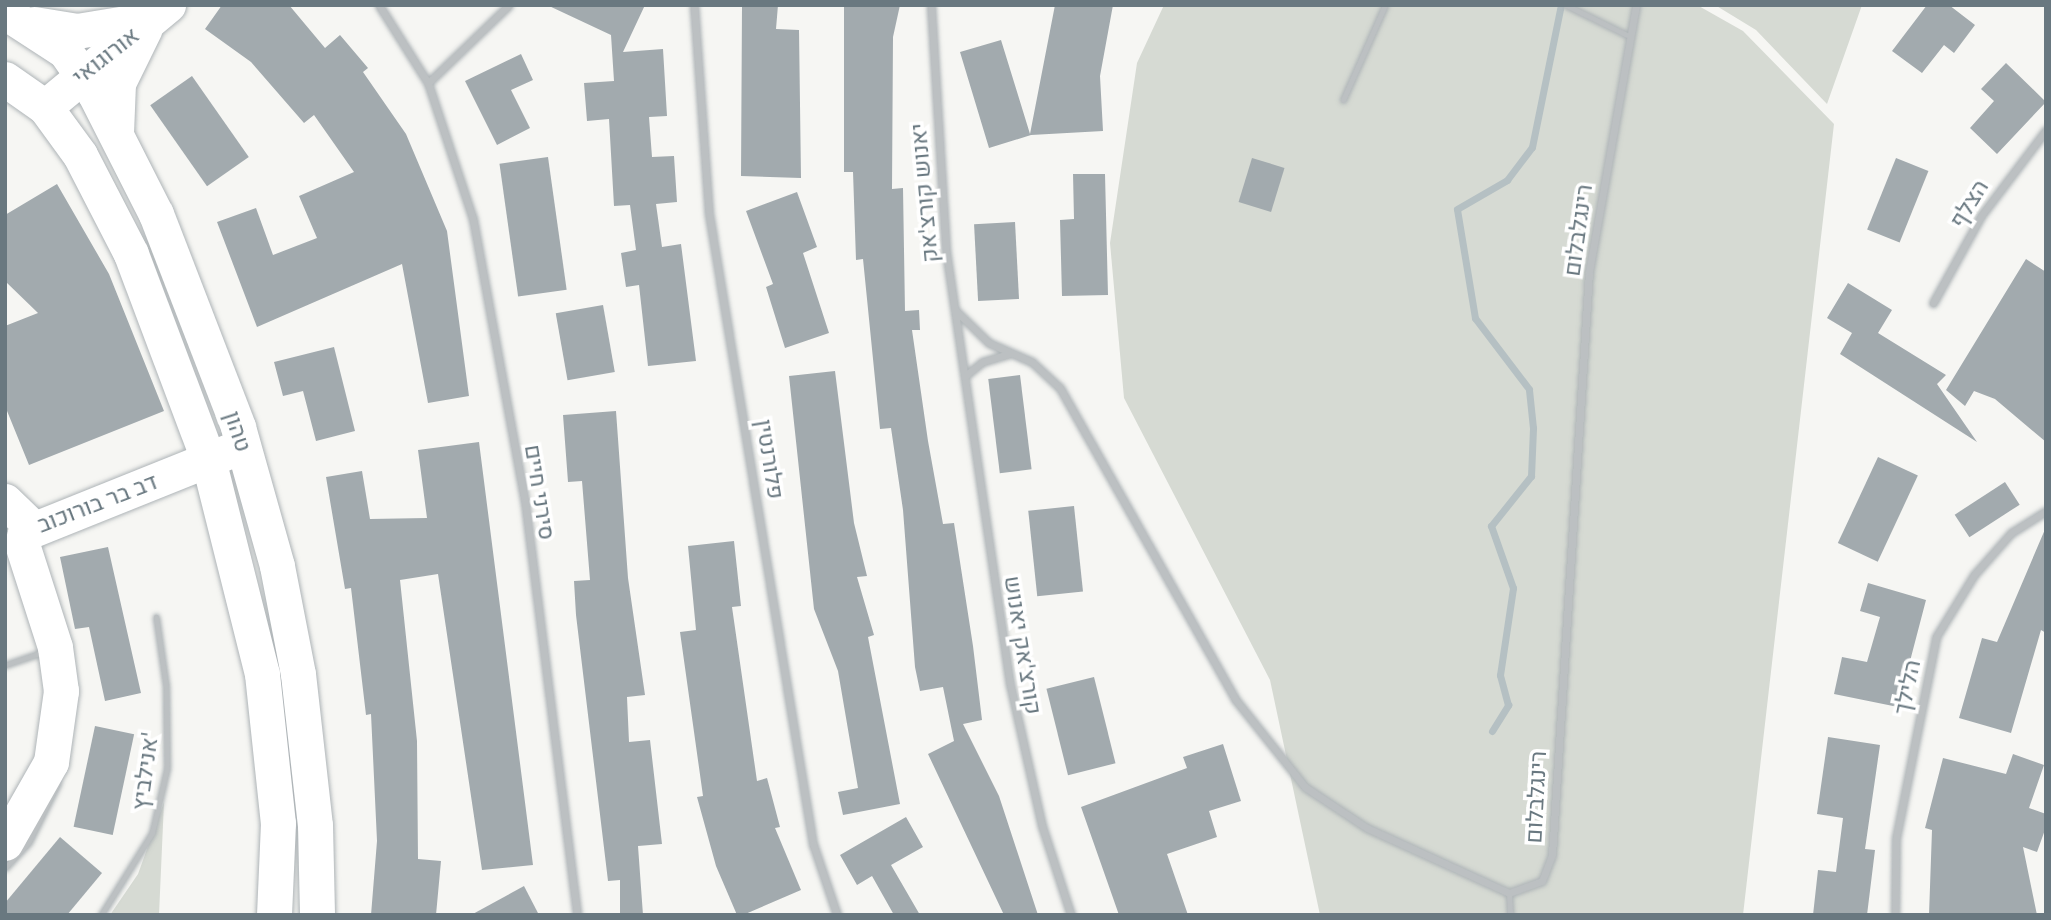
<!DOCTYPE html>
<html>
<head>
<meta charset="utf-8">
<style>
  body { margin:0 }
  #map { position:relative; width:2051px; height:920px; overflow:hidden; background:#f6f6f3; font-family:"IBM Plex Sans",Heebo,sans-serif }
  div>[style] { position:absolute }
  .green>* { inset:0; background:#d6dad3 }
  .stream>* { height:7px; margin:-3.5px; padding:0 3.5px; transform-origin:3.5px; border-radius:3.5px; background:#b5c0c3 }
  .building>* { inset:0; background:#a2aaae; transform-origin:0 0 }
  .roads { filter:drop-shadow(0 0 2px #aeb4b7) drop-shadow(0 0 2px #aeb4b7) }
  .lane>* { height:5px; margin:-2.5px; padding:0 2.5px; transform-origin:2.5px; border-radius:2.5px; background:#bcc0c2 }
  .street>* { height:7px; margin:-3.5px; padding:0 3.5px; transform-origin:3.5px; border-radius:3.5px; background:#bcc0c2 }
  .secondary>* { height:35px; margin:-17.5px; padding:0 17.5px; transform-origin:17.5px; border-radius:17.5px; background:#fff }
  span { translate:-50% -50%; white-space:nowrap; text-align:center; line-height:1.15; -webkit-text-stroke:7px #fff; paint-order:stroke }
  .street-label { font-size:23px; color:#697880 }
  .frame { position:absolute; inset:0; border:7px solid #697880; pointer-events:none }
</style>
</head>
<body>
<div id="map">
  <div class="green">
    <i style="clip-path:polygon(1164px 5px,1697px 5px,1743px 31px,1834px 124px,1743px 915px,1320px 915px,1270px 680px,1124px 398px,1110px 243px,1137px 63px)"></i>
    <i style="clip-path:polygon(1715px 5px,1862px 5px,1827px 104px,1756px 30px)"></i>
    <i style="clip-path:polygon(164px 802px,159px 915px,110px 915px,138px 874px)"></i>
  </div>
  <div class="stream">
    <i style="left:1492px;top:731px;width:31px;rotate:-58deg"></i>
    <i style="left:1508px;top:705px;width:31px;rotate:-105deg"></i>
    <i style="left:1500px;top:675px;width:88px;rotate:-81.5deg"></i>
    <i style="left:1513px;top:588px;width:66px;rotate:-109.5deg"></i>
    <i style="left:1491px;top:526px;width:64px;rotate:-51.3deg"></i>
    <i style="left:1531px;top:476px;width:48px;rotate:-87.6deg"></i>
    <i style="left:1533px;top:428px;width:39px;rotate:-96deg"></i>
    <i style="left:1529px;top:389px;width:89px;rotate:-127.3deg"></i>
    <i style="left:1475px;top:318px;width:110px;rotate:-99.4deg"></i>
    <i style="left:1457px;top:209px;width:58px;rotate:-30.1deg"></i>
    <i style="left:1507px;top:180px;width:41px;rotate:-52.9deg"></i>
    <i style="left:1532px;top:147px;width:145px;rotate:-78.5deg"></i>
  </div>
  <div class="building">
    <i style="clip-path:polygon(222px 5px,289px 5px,325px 48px,340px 35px,368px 68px,363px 72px,406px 134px,447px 231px,469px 396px,428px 403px,402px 264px,257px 327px,217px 222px,256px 208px,273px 255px,317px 238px,299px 196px,354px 172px,314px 115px,304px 123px,251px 62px,205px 29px)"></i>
    <i style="clip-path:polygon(547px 5px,645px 5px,623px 52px,663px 49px,667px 116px,649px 117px,652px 157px,674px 156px,677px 202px,656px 204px,662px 247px,681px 244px,696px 361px,648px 366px,639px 285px,626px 287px,621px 253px,636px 250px,630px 205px,614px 206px,609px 119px,587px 121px,584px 83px,614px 81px,611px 35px)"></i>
    <i style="clip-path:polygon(742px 5px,778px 5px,776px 29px,799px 30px,801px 178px,741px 176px)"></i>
    <i style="clip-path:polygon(844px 5px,900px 5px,893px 37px,892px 189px,903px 188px,905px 311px,919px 310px,920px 330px,912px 330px,928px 441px,943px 524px,954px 523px,973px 646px,982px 720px,963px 724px,999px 796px,1038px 915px,1004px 915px,928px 754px,954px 741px,943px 687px,920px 691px,915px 667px,903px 510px,891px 428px,880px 429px,863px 259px,856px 260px,853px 172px,844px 172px)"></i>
    <i style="clip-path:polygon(1055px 5px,1113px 5px,1100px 76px,1103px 131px,1031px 135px,989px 148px,960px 52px,1001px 40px,1030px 134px)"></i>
    <i style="clip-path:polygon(1927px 5px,1949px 5px,1975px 25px,1954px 53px,1944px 45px,1922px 73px,1892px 51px)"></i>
    <i style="clip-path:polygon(521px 54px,533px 80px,511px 90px,530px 128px,497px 145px,465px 81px)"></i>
    <i style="clip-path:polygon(2006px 63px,2046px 102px,1997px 154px,1970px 128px,1994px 101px,1981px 89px)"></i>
    <i style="left:192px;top:76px;width:99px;height:51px;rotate:55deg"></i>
    <i style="left:548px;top:157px;width:134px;height:49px;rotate:82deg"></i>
    <i style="left:1252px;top:158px;width:34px;height:46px;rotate:17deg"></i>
    <i style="left:1896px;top:158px;width:35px;height:77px;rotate:22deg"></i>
    <i style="clip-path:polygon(1073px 174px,1105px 174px,1108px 295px,1062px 296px,1060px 220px,1074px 219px)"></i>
    <i style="clip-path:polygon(57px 184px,109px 274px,164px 411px,29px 465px,5px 406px,5px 326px,38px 313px,5px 281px,5px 215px)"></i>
    <i style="clip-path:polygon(797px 192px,817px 247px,803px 253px,829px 333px,785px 348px,766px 287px,773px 284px,746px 211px)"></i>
    <i style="left:1015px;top:222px;width:77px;height:41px;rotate:87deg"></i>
    <i style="clip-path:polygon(2026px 259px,2046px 272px,2046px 442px,1995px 399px,1974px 391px,1965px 406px,1946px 390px)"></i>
    <i style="clip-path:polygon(1848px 283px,1892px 310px,1878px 333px,1946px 375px,1937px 384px,1977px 442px,1840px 354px,1852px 333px,1827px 318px)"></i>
    <i style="left:603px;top:305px;width:68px;height:48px;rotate:80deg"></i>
    <i style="clip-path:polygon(334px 347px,355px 431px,316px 441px,303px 391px,283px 396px,274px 362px)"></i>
    <i style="clip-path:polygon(835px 371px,854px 523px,867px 576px,857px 577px,874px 635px,868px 637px,900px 804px,843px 815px,838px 792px,858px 788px,838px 671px,814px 609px,789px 376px)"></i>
    <i style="left:1020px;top:375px;width:95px;height:32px;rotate:83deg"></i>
    <i style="clip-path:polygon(616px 411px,628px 578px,645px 695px,627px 697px,629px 742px,650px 740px,662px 844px,638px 846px,643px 915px,620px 915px,620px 880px,608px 881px,576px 615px,574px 581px,590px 580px,582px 481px,568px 482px,563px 415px)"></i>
    <i style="clip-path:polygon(479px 442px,533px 865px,482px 870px,438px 574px,400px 580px,417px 741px,418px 859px,441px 861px,436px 915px,371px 915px,377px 841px,371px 714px,366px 715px,351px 588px,345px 589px,326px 477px,362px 471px,370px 519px,427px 518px,418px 450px)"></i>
    <i style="left:1878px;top:457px;width:44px;height:95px;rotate:25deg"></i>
    <i style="left:2005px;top:482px;width:27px;height:60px;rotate:57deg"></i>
    <i style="left:1074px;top:506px;width:86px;height:46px;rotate:84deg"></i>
    <i style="clip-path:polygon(2046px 527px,2046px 633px,2041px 630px,2011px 733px,1959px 718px,1982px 638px,1997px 642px)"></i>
    <i style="clip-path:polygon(734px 541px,741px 606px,732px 607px,757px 781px,767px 778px,780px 827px,775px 828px,801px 890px,743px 915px,737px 915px,716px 866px,697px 797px,703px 796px,680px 632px,696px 630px,688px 546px)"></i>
    <i style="clip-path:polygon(108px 547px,141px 693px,105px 701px,89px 627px,75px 629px,60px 557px)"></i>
    <i style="clip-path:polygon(1868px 583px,1926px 600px,1898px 707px,1834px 694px,1842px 657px,1867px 662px,1880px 617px,1860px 611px)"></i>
    <i style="left:1094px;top:677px;width:89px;height:49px;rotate:76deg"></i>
    <i style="left:95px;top:726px;width:40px;height:103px;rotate:12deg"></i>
    <i style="clip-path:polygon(1828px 737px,1880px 745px,1865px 849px,1875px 850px,1867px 915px,1813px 915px,1818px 870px,1836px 872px,1843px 818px,1817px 814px)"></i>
    <i style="clip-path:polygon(1223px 744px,1241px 801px,1209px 811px,1217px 837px,1167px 854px,1188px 915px,1119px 915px,1081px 807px,1187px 768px,1183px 757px)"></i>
    <i style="clip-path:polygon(2013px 754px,2044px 765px,2029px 808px,2046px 814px,2046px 827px,2037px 852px,2023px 847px,2037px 915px,1929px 915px,1932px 830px,1925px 828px,1943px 758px,2006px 774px)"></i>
    <i style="clip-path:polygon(906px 817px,923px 847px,891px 865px,920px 915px,894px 915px,872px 876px,857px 885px,840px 855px)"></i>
    <i style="clip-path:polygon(60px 837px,102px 873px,67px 915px,5px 915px,5px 903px)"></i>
    <i style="clip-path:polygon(524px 886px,539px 915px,471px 915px)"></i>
  </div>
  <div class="roads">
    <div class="lane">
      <i style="left:1566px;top:5px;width:68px;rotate:26.2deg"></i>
      <i style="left:1343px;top:100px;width:104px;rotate:-66.1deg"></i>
      <i style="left:5px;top:665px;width:39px;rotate:-19deg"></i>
      <i style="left:5px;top:868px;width:35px;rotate:-47deg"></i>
      <i style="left:29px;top:842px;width:66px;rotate:-63.8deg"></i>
      <i style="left:1509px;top:893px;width:22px;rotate:87deg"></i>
      <i style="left:101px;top:915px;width:97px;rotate:-58.1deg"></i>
      <i style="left:152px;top:833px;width:67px;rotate:-77deg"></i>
      <i style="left:167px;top:768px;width:82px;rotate:-90.7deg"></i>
      <i style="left:166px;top:686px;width:70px;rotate:-98.2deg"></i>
    </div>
    <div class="street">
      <i style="left:379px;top:5px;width:92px;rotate:57.9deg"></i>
      <i style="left:428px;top:83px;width:143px;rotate:71.7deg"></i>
      <i style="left:473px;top:219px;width:288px;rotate:79.6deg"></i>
      <i style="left:525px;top:502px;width:416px;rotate:82.8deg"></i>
      <i style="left:694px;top:5px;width:210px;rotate:85.9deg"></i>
      <i style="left:709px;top:214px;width:639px;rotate:80.63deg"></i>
      <i style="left:813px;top:844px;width:75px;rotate:71.3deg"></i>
      <i style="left:931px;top:5px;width:246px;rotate:86.5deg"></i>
      <i style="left:946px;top:251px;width:438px;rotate:81.6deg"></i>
      <i style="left:1010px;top:684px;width:146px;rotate:77.3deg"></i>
      <i style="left:1042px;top:826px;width:94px;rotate:72deg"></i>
      <i style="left:428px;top:83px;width:112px;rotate:-43.9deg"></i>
      <i style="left:1933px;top:303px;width:99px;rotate:-61.1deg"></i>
      <i style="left:1981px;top:216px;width:108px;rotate:-52.9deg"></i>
      <i style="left:956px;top:311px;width:46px;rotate:44.1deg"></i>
      <i style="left:989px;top:343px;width:47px;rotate:23.8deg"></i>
      <i style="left:1032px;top:362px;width:38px;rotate:43deg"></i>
      <i style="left:1060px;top:388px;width:357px;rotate:60.6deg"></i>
      <i style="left:1235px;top:699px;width:112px;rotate:51.5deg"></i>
      <i style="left:1305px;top:787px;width:74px;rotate:33.5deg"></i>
      <i style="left:1367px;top:828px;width:156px;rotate:24.6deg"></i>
      <i style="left:1509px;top:893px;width:35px;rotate:-20deg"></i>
      <i style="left:1542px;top:881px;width:28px;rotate:-69deg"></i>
      <i style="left:1552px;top:855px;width:584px;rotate:-86.37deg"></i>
      <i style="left:1589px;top:272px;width:271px;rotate:-80deg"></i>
      <i style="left:965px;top:376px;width:22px;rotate:-39deg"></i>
      <i style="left:982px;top:362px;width:27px;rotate:-17deg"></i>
      <i style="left:1895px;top:915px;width:77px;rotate:-89.3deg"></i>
      <i style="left:1896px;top:838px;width:205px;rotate:-78.7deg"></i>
      <i style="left:1936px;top:637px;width:73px;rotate:-58.5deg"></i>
      <i style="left:1974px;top:575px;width:56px;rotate:-48.6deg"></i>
      <i style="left:2011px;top:533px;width:41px;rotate:-32.2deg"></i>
    </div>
    <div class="secondary">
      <i style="left:5px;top:12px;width:72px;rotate:33deg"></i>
      <i style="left:65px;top:51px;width:52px;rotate:55.1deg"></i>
      <i style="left:95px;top:94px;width:135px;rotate:63.1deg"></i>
      <i style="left:156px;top:214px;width:228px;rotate:68.9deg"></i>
      <i style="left:238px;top:427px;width:144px;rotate:74.3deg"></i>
      <i style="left:277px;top:566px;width:110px;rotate:79deg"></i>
      <i style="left:298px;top:674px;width:152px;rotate:83.6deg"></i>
      <i style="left:315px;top:825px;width:90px;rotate:88.7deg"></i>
      <i style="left:34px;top:24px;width:44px;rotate:9.2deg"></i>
      <i style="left:77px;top:31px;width:68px;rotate:-9.3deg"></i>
      <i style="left:5px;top:79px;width:49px;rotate:35deg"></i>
      <i style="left:45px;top:107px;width:59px;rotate:53.9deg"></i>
      <i style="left:80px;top:155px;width:111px;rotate:62.7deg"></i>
      <i style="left:131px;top:254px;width:219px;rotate:69.4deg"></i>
      <i style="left:208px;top:459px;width:222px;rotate:75.9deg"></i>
      <i style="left:262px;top:674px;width:150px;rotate:83.9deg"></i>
      <i style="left:278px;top:823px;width:92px;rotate:92.5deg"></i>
      <i style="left:45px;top:107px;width:160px;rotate:-39.7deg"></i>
      <i style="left:116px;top:133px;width:50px;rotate:-87.7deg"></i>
      <i style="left:118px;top:83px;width:61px;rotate:-63.9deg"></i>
      <i style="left:5px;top:501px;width:36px;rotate:44deg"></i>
      <i style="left:5px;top:843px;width:93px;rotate:-60.4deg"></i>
      <i style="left:51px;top:762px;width:72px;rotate:-82deg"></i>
      <i style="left:61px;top:691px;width:44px;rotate:-97.8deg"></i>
      <i style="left:55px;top:647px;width:108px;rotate:-107.8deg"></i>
      <i style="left:22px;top:544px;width:11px;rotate:-75deg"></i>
      <i style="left:25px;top:533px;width:218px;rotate:-21.9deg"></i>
    </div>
  </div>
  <div class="street-label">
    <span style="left:105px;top:55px;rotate:-38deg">אורוגואי</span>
    <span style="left:923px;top:193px;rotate:-95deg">יאנוש קורצ'אק</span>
    <span style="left:1968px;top:203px;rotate:-58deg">הצלף</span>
    <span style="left:1577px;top:230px;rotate:-82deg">רינגלבלום</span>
    <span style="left:239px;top:431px;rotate:72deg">טהון</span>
    <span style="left:771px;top:459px;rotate:81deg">פלורנטין</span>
    <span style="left:541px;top:492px;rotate:81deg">סירני חיים</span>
    <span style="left:97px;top:502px;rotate:-21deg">דב בר בורוכוב</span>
    <span style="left:1024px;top:645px;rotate:81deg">קורצ'אק יאנוש</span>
    <span style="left:1906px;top:687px;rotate:-78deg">הלילך</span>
    <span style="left:144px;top:771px;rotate:-82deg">אנילביץ'</span>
    <span style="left:1535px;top:797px;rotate:-87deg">רינגלבלום</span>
  </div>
  <div class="frame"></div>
</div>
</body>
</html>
